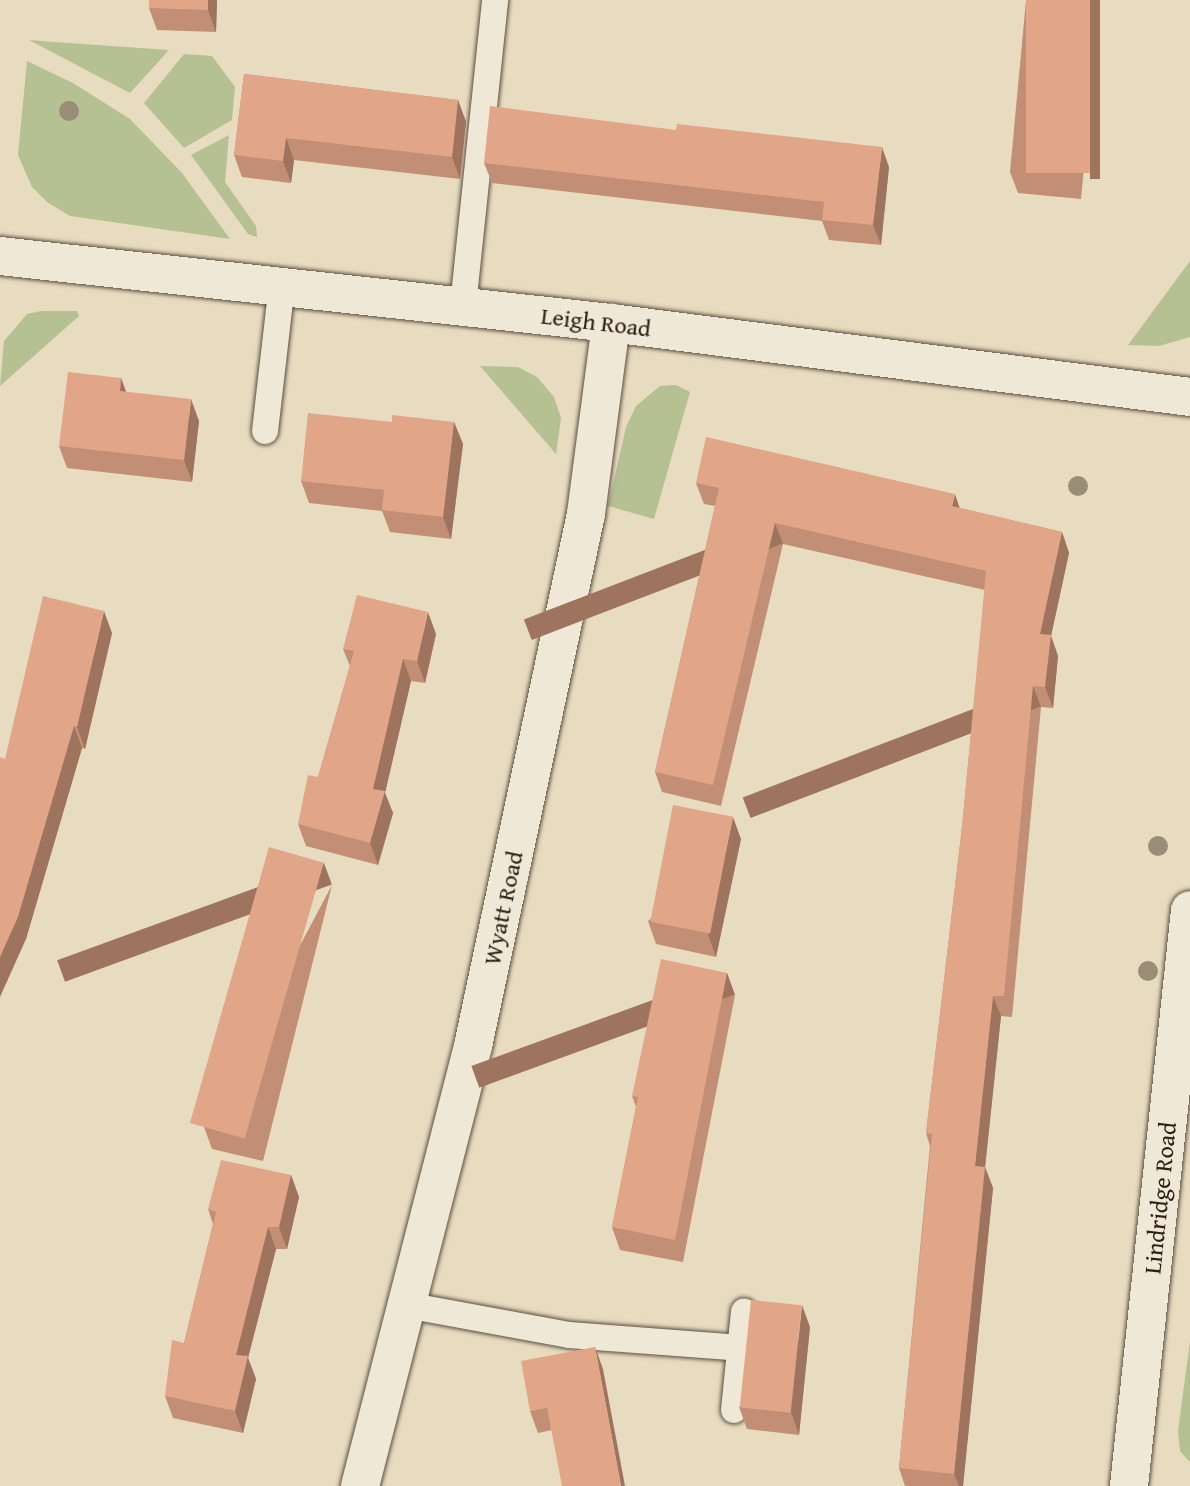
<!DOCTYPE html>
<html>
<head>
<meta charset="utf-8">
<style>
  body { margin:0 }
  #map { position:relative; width:1190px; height:1486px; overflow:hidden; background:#e8dcc0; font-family:"Gentium Book Plus",serif }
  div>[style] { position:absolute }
  .green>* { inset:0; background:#b5c093 }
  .roads { filter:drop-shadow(0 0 2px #5c4e41) drop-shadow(0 0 2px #5c4e41) }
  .service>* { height:26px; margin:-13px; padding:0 13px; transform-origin:13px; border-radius:13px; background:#f0e8d6 }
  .minor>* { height:38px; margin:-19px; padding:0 19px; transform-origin:19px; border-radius:19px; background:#f0e8d6 }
  .trees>* { width:20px; height:20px; margin:-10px; border-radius:50%; background:#988e77 }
  .wall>* { inset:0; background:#c28e75 }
  .shaded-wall>* { inset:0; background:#9e745f; transform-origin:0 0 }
  .building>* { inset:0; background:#e1a588; transform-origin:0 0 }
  span { translate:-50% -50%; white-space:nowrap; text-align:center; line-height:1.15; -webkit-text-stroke:5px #f0e8d6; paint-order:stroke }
  .street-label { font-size:24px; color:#2d1f17 }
</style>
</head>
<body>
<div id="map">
  <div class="green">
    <i style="clip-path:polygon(29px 40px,54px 42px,169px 50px,130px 93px)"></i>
    <i style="clip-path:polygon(184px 54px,212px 56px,235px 87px,232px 120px,184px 148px,144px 103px)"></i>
    <i style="clip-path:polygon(27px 61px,73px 83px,130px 119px,182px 173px,230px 239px,70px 216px,47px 202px,32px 187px,18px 155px)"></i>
    <i style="clip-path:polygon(229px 135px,225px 182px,256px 226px,257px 237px,248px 234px,191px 155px)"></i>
    <i style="clip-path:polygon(1190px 261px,1190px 337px,1159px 346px,1128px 345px)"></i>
    <i style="clip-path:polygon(41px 311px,77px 311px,79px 316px,0 386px,4px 341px,27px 314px)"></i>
    <i style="clip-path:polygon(480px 366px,518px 367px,537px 377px,554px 397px,561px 418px,556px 454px)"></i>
    <i style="clip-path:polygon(676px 385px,690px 392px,654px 519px,608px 506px,626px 427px,636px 406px,660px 386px)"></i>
    <i style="clip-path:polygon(1190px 1341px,1190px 1462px,1180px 1451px,1178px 1431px)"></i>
  </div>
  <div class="roads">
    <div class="service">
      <i style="left:463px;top:306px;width:308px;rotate:-84deg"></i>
      <i style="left:265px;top:431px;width:147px;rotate:-83.4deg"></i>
      <i style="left:406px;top:1305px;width:166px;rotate:10.4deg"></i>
      <i style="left:569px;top:1335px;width:172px;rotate:4.3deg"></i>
      <i style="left:734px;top:1410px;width:99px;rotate:-84.2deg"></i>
    </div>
    <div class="minor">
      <i style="left:0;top:256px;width:615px;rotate:6.26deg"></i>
      <i style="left:611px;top:323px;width:584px;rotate:7.28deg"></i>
      <i style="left:360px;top:1486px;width:454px;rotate:-75.6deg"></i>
      <i style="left:473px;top:1046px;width:544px;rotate:-78.01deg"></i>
      <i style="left:586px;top:514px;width:193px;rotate:-82.5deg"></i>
      <i style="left:1129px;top:1486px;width:579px;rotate:-83.95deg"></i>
    </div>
  </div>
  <div class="trees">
    <i style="left:69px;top:111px"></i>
    <i style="left:1078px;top:486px"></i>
    <i style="left:1158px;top:846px"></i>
    <i style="left:1148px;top:971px"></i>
  </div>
  <div class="wall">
    <i style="clip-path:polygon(217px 0,216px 32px,157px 30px,149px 8px)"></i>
    <i style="clip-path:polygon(1026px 0,1100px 0,1081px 199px,1018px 193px,1010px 172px)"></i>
    <i style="clip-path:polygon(244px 74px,458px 100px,466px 122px,460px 179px,294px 160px,291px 183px,242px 177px,234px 155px)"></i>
    <i style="clip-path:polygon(484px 163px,889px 167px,881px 245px,829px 240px,822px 221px,492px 183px)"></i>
    <i style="clip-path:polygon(121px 378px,126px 392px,199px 421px,192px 482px,67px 468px,59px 446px)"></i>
    <i style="clip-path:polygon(392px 422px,454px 422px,463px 444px,451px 539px,390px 532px,382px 511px,309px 503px,301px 481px)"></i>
    <i style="clip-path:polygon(696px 483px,960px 508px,1062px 532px,1069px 553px,1051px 636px,1058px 656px,1053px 708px,1041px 707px,1012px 1017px,1001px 1016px,985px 1167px,993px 1188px,963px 1486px,905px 1486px,899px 1468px,930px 1146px,926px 1133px,962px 827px,985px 590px,783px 544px,721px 806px,662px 792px,655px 772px,715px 506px,704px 504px)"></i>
    <i style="clip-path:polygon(112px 633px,85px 749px,82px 748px,26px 939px,5px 759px)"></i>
    <i style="clip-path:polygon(436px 634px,425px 683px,411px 681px,385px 793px,393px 813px,378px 865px,306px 846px,298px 824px,318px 777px,350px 666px,343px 649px)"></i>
    <i style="clip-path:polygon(741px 839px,716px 957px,656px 944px,648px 921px)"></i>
    <i style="clip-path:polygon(332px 885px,263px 1161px,212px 1149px,204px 1127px)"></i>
    <i style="clip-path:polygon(727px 973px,735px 995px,683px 1262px,620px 1250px,612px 1227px,636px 1107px,632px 1096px)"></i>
    <i style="clip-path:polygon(291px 1175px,299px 1197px,287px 1249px,276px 1249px,248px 1358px,256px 1379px,243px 1433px,173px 1418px,165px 1396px,184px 1343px,213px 1224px,208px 1209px)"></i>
    <i style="clip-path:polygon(810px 1327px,799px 1435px,747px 1429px,739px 1407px)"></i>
    <i style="clip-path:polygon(603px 1369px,552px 1430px,538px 1433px,530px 1411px)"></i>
  </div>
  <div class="shaded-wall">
    <i style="clip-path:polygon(208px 0,217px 0,216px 32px,208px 10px)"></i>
    <i style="left:1090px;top:0;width:10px;height:179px"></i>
    <i style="clip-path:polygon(458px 100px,466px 122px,460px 179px,452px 157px)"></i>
    <i style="clip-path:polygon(286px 138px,294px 160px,291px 183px,283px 161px)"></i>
    <i style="clip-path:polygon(882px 147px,889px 167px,881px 245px,873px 225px)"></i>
    <i style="clip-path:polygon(121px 378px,129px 400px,120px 391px)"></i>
    <i style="clip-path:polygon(191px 399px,199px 421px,192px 482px,184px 460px)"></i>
    <i style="clip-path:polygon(454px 422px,463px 444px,451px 539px,443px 517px)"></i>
    <i style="clip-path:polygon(955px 494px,962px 515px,952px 506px)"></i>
    <i style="left:775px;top:523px;width:22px;height:269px;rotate:69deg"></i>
    <i style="clip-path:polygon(1062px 532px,1069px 553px,1051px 636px,1058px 656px,1053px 708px,1045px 687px,1040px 634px)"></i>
    <i style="clip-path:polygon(104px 611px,112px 633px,85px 749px,77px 727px)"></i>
    <i style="clip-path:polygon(428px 612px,436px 634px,425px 683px,417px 661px)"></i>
    <i style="clip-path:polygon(403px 659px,411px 681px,385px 793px,393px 813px,378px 865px,370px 843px,373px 789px)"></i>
    <i style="left:1033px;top:686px;width:22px;height:311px;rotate:69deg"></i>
    <i style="clip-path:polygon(74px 726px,82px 748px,26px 939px,0 997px,0 957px)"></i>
    <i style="clip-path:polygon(733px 817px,741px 839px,716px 957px,708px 934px)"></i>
    <i style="left:324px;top:863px;width:23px;height:284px;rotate:70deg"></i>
    <i style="left:727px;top:973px;width:23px;height:272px;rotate:70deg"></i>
    <i style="clip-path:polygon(993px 996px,1001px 1016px,983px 1187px,975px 1166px)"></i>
    <i style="clip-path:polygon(985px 1167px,993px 1188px,963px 1486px,959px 1486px,954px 1474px)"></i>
    <i style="clip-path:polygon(291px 1175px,299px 1197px,287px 1249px,279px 1227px)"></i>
    <i style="clip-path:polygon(268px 1227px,276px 1249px,248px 1358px,256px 1379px,243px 1433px,235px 1411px,236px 1355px)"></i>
    <i style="clip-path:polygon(802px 1305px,810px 1327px,799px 1435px,791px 1412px)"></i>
    <i style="clip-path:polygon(595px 1347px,603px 1369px,625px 1486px,621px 1486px)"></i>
  </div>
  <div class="building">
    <i style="clip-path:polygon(149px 0,208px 0,208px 10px,149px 8px)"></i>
    <i style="left:1026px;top:0;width:64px;height:173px"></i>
    <i style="clip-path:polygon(244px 74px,458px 100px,452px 157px,286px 138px,283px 161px,234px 155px)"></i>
    <i style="clip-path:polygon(490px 106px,676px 130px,677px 124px,882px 147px,873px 225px,822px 220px,824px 202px,484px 163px)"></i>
    <i style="clip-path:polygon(68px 372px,121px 378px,120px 391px,191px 399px,184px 460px,59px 446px)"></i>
    <i style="clip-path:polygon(308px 413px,392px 422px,392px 415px,454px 422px,443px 517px,382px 510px,384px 490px,301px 481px)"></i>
    <i style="clip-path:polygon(706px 437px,955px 494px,952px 506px,1062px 532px,1040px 634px,1051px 635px,1045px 687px,1033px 686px,1004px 996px,993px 996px,975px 1166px,985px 1167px,954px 1474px,899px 1468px,932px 1134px,926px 1133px,962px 827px,986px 571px,775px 523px,713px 785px,655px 772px,719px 488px,696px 483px)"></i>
    <i style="clip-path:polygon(357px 595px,428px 612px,417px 661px,403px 659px,373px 789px,385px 791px,370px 843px,298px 824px,308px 775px,318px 777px,354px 651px,343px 649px)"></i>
    <i style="clip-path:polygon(43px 596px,104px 611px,77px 727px,74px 726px,18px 917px,0 957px,0 757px,5px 759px)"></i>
    <i style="left:673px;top:805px;width:61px;height:119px;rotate:11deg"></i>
    <i style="left:269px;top:847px;width:57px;height:287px;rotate:16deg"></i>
    <i style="clip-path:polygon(661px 959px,727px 973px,675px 1240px,612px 1227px,638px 1097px,632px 1096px)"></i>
    <i style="clip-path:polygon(221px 1160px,291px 1175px,279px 1227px,268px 1227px,236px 1355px,248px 1356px,235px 1411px,165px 1396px,172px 1340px,184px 1343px,216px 1212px,208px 1209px)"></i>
    <i style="left:751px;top:1300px;width:51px;height:108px;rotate:6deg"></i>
    <i style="clip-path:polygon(595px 1347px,621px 1486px,562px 1486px,547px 1408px,530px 1411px,521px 1361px)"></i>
  </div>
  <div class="street-label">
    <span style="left:596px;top:322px;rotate:7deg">Leigh Road</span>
    <span style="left:503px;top:908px;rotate:-78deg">Wyatt Road</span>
    <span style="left:1160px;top:1198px;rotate:-84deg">Lindridge Road</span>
  </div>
</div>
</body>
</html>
